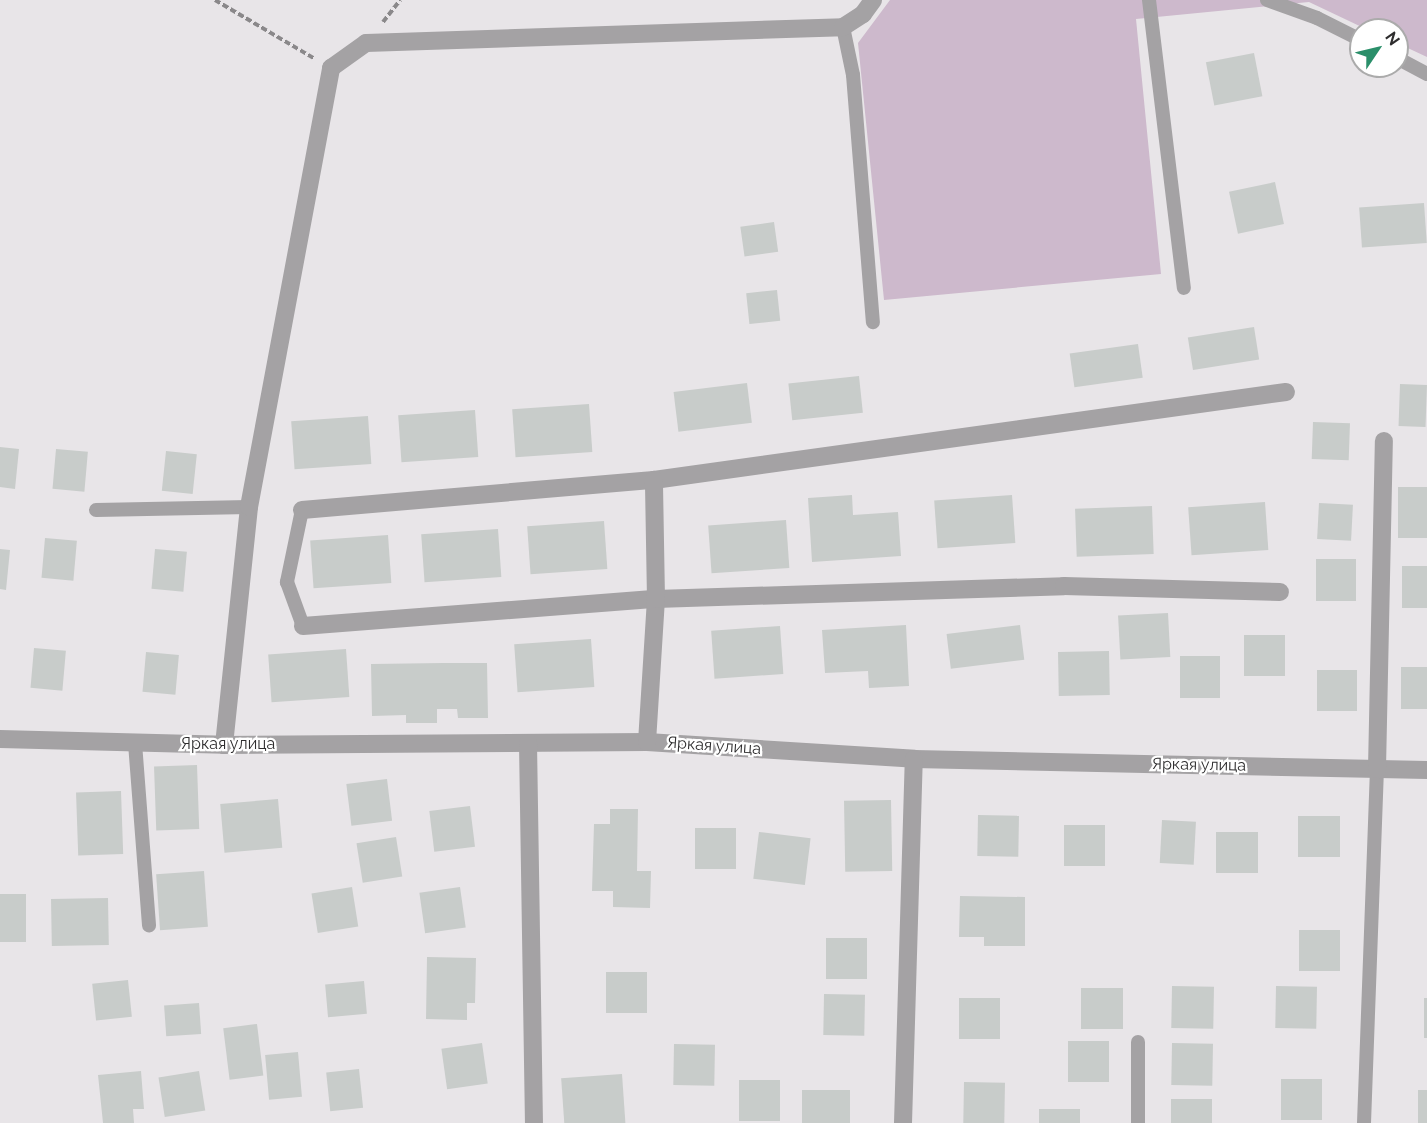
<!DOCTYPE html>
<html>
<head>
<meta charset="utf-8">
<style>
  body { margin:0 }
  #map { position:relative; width:1427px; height:1123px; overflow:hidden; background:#e8e5e8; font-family:Raleway,sans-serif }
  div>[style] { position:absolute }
  .green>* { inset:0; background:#cdb9cc }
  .building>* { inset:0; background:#c8ccca; transform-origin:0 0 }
  .path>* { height:4px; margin-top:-2px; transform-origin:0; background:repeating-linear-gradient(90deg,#8a888a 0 6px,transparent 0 9px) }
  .lane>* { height:14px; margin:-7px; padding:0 7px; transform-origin:7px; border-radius:7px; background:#a4a2a4 }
  .street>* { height:18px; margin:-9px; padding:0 9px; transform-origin:9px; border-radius:9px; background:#a4a2a4 }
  span { translate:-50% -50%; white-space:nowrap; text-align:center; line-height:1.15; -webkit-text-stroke:4.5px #fff; paint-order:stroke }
  .street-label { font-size:16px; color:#2e2d2e }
  .north { position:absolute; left:1349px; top:18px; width:60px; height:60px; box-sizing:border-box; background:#fff; border:2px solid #ababab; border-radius:50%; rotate:55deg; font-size:16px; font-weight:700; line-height:24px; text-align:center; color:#2e2d2e }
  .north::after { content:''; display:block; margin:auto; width:21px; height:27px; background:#2a8f6a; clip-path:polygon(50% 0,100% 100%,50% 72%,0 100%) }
</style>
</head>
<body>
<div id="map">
  <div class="green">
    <i style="clip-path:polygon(890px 0,1427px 0,1427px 57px,1397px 43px,1397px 30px,1368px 30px,1309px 2px,1136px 19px,1161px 274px,884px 300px,858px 43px)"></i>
  </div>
  <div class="building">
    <i style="left:1254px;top:53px;width:44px;height:49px;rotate:79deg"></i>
    <i style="left:1275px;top:182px;width:43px;height:47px;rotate:78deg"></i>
    <i style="left:1424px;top:203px;width:40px;height:65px;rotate:86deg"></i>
    <i style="left:774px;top:222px;width:30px;height:34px;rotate:82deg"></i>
    <i style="left:777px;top:290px;width:31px;height:31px;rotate:84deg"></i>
    <i style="left:1254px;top:327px;width:33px;height:67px;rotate:81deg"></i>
    <i style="left:1138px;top:344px;width:34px;height:69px;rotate:82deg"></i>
    <i style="left:859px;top:376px;width:37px;height:71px;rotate:84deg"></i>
    <i style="left:747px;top:383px;width:40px;height:74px;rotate:83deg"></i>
    <i style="left:1400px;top:384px;width:27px;height:42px;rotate:2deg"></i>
    <i style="left:589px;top:404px;width:48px;height:77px;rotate:86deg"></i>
    <i style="left:475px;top:410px;width:47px;height:77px;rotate:86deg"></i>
    <i style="left:368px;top:416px;width:48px;height:77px;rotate:86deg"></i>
    <i style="left:1313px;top:422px;width:37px;height:37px;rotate:2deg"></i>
    <i style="clip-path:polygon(0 447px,19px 449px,15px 489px,0 487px)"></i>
    <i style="left:56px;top:449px;width:32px;height:40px;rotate:5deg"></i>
    <i style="left:166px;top:451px;width:31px;height:40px;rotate:6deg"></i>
    <i style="left:1398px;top:487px;width:29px;height:51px"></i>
    <i style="clip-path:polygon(852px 495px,853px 515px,898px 512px,901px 556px,812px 562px,808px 498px)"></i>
    <i style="left:1012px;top:495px;width:48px;height:78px;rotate:86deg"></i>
    <i style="left:1265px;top:502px;width:48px;height:77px;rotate:86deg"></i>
    <i style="left:1319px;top:503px;width:34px;height:36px;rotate:3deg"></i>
    <i style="left:1152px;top:506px;width:48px;height:77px;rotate:88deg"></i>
    <i style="left:786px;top:520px;width:48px;height:78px;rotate:86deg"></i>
    <i style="left:604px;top:521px;width:48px;height:77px;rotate:86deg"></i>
    <i style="left:498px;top:529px;width:48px;height:77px;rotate:86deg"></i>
    <i style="left:388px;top:535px;width:48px;height:78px;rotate:86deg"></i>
    <i style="left:45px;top:538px;width:32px;height:40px;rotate:5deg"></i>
    <i style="clip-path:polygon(0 549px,10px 550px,6px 590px,0 589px)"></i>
    <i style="left:155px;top:549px;width:32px;height:40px;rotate:5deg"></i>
    <i style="left:1356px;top:559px;width:42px;height:40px;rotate:90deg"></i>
    <i style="left:1402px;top:566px;width:25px;height:42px"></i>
    <i style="left:1168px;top:613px;width:44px;height:50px;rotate:87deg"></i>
    <i style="clip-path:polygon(906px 625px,909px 686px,869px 688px,868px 671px,825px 673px,822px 630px)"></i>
    <i style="left:1020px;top:625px;width:35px;height:74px;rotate:83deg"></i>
    <i style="left:780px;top:626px;width:48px;height:69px;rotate:86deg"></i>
    <i style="left:1244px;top:635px;width:41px;height:41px"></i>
    <i style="left:591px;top:639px;width:48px;height:77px;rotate:86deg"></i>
    <i style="left:34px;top:648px;width:32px;height:40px;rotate:5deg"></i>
    <i style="left:346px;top:649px;width:48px;height:78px;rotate:86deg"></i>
    <i style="left:1109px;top:651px;width:44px;height:51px;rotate:89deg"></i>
    <i style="left:146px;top:652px;width:33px;height:40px;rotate:5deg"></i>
    <i style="left:1180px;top:656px;width:40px;height:42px"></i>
    <i style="clip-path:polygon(443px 663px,487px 663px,488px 718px,458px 718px,457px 709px,437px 709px,437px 723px,406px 723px,406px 715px,372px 716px,371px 664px)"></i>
    <i style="left:1427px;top:667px;width:42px;height:26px;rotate:90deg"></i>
    <i style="left:1317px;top:670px;width:40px;height:41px"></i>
    <i style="left:197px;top:765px;width:64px;height:43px;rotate:88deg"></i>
    <i style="left:387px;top:779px;width:42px;height:41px;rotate:83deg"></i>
    <i style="left:121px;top:791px;width:63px;height:45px;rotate:88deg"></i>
    <i style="left:278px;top:799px;width:49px;height:58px;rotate:85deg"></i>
    <i style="left:891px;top:800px;width:71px;height:47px;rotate:89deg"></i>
    <i style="left:470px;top:806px;width:41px;height:41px;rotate:83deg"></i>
    <i style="clip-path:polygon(610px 809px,638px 809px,637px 871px,651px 871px,650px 908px,613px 907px,613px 891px,592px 891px,594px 824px,610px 824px)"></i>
    <i style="left:978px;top:815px;width:41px;height:41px;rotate:1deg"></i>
    <i style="left:1298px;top:816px;width:42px;height:41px"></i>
    <i style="left:1162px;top:820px;width:34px;height:43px;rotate:3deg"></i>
    <i style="left:1064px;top:825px;width:41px;height:41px"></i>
    <i style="left:695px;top:828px;width:41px;height:41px"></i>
    <i style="left:759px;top:832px;width:52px;height:47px;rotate:7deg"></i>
    <i style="left:1216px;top:832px;width:42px;height:41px"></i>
    <i style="left:396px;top:837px;width:40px;height:40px;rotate:81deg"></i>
    <i style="left:204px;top:871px;width:56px;height:48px;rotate:86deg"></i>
    <i style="left:352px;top:887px;width:40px;height:41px;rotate:81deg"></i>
    <i style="left:460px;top:887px;width:41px;height:41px;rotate:82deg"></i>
    <i style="left:0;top:894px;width:26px;height:48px"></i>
    <i style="clip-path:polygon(960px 896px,1025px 897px,1025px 946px,984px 946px,984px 937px,959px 937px)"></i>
    <i style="left:108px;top:898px;width:47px;height:57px;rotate:89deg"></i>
    <i style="left:1299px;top:930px;width:41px;height:41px"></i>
    <i style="left:826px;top:938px;width:41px;height:41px"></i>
    <i style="clip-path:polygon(427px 957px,476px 958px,475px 1003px,467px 1003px,467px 1020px,426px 1019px)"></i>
    <i style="left:606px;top:972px;width:41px;height:41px"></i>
    <i style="left:128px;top:980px;width:37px;height:36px;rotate:84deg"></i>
    <i style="left:364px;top:981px;width:33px;height:39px;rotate:85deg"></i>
    <i style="left:1172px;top:986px;width:42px;height:42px;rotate:1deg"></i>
    <i style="left:1276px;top:986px;width:41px;height:42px;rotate:1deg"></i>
    <i style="left:1081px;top:988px;width:42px;height:41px"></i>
    <i style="left:824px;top:994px;width:41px;height:41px;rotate:1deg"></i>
    <i style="left:959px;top:998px;width:41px;height:41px"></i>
    <i style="left:1424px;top:998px;width:3px;height:40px"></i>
    <i style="left:199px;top:1003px;width:31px;height:35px;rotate:86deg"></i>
    <i style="left:257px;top:1024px;width:52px;height:34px;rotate:83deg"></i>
    <i style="left:1068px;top:1041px;width:41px;height:41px"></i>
    <i style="left:482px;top:1043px;width:41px;height:41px;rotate:82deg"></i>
    <i style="left:1172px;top:1043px;width:41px;height:42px;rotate:1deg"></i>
    <i style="left:674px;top:1044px;width:41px;height:41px;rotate:1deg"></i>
    <i style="left:298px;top:1052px;width:45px;height:33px;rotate:85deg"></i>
    <i style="left:359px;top:1069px;width:39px;height:33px;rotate:84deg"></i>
    <i style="clip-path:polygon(141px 1071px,144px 1109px,133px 1109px,134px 1123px,103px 1123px,98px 1075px)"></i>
    <i style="left:199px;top:1071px;width:40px;height:41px;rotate:81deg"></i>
    <i style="left:622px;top:1074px;width:49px;height:61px;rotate:86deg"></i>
    <i style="left:1281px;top:1079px;width:41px;height:41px"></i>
    <i style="left:739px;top:1080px;width:41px;height:41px"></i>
    <i style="left:964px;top:1082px;width:41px;height:41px;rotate:1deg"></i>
    <i style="left:802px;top:1090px;width:48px;height:33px"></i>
    <i style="left:1418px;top:1090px;width:9px;height:33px"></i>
    <i style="left:1171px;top:1099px;width:41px;height:24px"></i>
    <i style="left:1039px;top:1109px;width:41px;height:14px"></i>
  </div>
  <div class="path">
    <i style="left:215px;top:0;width:116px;rotate:30.5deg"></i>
    <i style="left:383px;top:22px;width:28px;rotate:-52deg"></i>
  </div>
  <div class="lane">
    <i style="left:1149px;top:0;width:290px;rotate:83.1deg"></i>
    <i style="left:1267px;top:0;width:53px;rotate:19.8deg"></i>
    <i style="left:1317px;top:18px;width:49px;rotate:26.6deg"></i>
    <i style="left:843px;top:27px;width:49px;rotate:78.2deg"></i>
    <i style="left:853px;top:75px;width:248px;rotate:85.4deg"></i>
    <i style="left:1397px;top:58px;width:34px;rotate:28deg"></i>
    <i style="left:96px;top:510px;width:153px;rotate:-1.1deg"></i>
    <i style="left:302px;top:510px;width:74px;rotate:101.8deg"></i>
    <i style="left:287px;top:582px;width:47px;rotate:70deg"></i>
    <i style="left:135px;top:743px;width:183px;rotate:85.6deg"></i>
    <i style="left:1138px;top:1123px;width:81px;rotate:-90deg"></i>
    <i style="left:1364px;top:1123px;width:354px;rotate:-87.9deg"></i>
  </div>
  <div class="street">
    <i style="left:302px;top:510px;width:353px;rotate:-4.9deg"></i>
    <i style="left:654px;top:480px;width:638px;rotate:-7.93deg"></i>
    <i style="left:303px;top:626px;width:354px;rotate:-4.4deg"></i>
    <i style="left:656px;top:599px;width:408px;rotate:-1.8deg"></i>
    <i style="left:1064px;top:586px;width:216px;rotate:1.6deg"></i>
    <i style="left:0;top:739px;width:224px;rotate:1.5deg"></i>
    <i style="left:224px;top:745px;width:423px;rotate:-0.4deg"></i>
    <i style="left:647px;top:742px;width:268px;rotate:3.6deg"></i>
    <i style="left:914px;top:759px;width:513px;rotate:1.23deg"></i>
    <i style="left:647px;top:742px;width:143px;rotate:-86.4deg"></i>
    <i style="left:656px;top:599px;width:119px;rotate:-91deg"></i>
    <i style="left:528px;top:743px;width:380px;rotate:89.1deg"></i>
    <i style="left:224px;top:745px;width:239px;rotate:-84deg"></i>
    <i style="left:249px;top:507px;width:447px;rotate:-79.4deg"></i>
    <i style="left:331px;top:68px;width:43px;rotate:-35.5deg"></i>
    <i style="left:366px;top:43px;width:477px;rotate:-1.9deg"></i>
    <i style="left:843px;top:27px;width:24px;rotate:-33deg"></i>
    <i style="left:863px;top:14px;width:17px;rotate:-54deg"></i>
    <i style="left:1377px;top:769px;width:328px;rotate:-88.8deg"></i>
    <i style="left:903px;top:1123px;width:364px;rotate:-88.3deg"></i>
  </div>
  <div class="street-label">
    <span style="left:228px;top:744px">Яркая улица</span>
    <span style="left:714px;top:746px;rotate:4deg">Яркая улица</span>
    <span style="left:1199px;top:765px;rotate:1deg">Яркая улица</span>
  </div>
  <div class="north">N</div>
</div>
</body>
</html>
